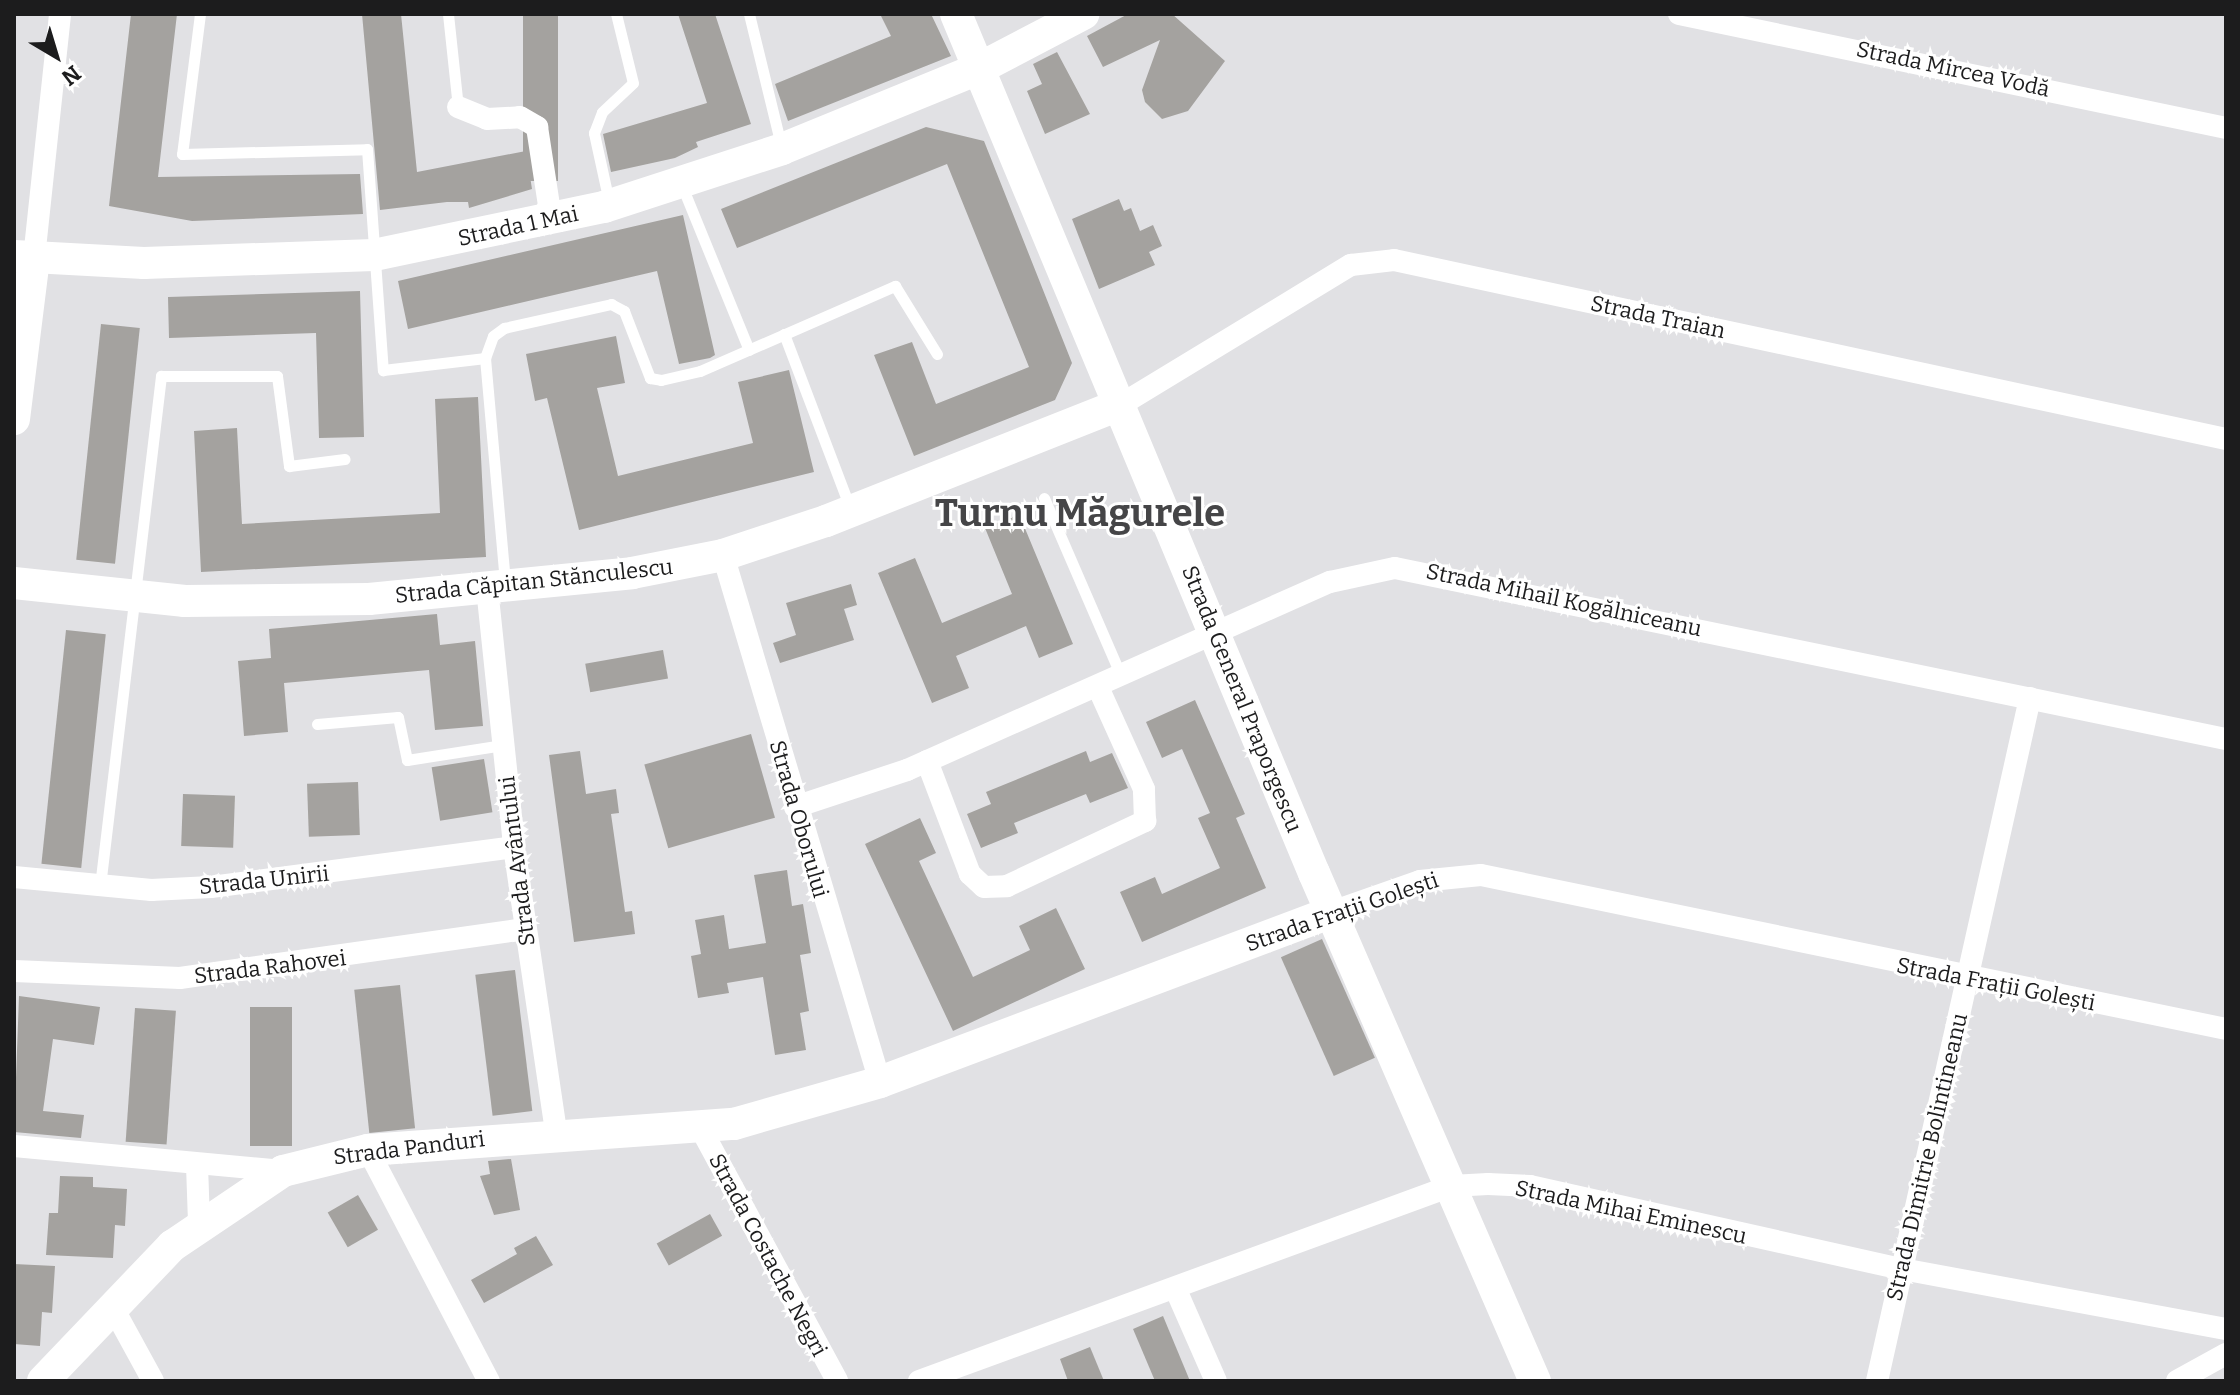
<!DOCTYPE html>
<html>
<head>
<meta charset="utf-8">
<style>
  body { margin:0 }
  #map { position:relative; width:2240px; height:1395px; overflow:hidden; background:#e1e1e4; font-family:Bitter,serif }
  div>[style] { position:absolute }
  .building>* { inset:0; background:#a4a29f; transform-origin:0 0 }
  .lane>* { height:11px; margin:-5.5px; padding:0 5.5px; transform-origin:5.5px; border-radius:5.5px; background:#fff }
  .street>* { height:22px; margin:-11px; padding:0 11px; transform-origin:11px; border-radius:11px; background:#fff }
  .secondary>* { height:32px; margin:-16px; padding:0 16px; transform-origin:16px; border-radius:16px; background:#fff }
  span { translate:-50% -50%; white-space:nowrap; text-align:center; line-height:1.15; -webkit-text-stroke:6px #fff; paint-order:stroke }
  .street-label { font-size:22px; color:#1c1c1d }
  .town-label { font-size:38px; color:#454547; font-weight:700 }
  .frame { position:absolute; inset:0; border:16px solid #1c1c1d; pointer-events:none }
  .north { position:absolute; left:16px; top:16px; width:80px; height:80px; -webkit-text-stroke:6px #fff; paint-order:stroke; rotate:142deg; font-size:22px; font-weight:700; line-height:32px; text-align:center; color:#1c1c1d }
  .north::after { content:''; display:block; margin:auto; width:28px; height:36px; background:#1c1c1d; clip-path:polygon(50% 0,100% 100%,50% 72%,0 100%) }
</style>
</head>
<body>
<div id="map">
  <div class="building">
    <i style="clip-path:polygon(131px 14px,177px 14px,158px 177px,360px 174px,363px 214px,192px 221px,109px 206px)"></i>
    <i style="clip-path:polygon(362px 14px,401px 14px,417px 172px,526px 151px,532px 189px,469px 208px,468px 202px,447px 202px,380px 210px)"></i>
    <i style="left:523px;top:14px;width:35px;height:167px"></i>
    <i style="clip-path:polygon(678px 14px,715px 14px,751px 124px,696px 142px,698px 147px,675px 158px,611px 172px,603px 134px,707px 103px)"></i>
    <i style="clip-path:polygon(880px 14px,931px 14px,951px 56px,788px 121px,775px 84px,891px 36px)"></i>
    <i style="clip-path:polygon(1128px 14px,1172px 14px,1225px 61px,1188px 111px,1162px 119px,1145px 102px,1142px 90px,1160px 40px,1103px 67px,1087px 36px)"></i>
    <i style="clip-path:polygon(1057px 52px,1090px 114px,1045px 134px,1027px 91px,1042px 84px,1033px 64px)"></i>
    <i style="clip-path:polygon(926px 127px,984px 141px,1072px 363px,1055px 400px,914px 456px,874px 355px,912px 342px,936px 404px,1029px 367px,947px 164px,737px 248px,721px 209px)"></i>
    <i style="clip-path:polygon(1119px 199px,1124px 211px,1131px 208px,1140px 231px,1153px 225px,1162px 246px,1149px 252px,1155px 265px,1099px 289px,1072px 219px)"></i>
    <i style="clip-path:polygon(683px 215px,715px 355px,710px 358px,679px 364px,657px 271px,408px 329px,398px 281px)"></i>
    <i style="clip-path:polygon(360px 291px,364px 437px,319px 438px,316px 333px,169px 338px,168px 297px)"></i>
    <i style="left:101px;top:324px;width:39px;height:237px;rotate:6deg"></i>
    <i style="clip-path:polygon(616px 336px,625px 383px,597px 388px,618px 476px,753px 443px,738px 382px,789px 370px,814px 472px,579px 530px,547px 398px,535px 401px,526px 354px)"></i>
    <i style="clip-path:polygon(478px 397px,486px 557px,201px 572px,194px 431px,237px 428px,242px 524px,440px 513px,435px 399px)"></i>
    <i style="clip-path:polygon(1019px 514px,1073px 644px,1039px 658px,1026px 626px,956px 656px,969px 688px,932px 703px,878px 573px,915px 558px,942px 623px,1012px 594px,985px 528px)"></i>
    <i style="clip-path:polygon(851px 584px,857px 605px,844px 609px,854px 640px,780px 663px,773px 643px,796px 635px,786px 603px)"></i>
    <i style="clip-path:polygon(437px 614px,440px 645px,475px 641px,483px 726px,435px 730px,429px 670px,284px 683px,288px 732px,244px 736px,238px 661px,271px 658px,269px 629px)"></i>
    <i style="left:66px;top:630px;width:40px;height:235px;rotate:6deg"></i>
    <i style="left:663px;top:650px;width:29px;height:79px;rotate:80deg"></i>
    <i style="clip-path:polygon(1195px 700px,1245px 814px,1236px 818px,1266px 888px,1142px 942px,1120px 892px,1155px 877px,1162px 894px,1220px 868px,1198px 818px,1210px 813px,1182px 749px,1162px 758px,1146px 722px)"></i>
    <i style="left:751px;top:734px;width:87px;height:111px;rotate:74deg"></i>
    <i style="clip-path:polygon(580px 751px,586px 794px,616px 789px,619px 813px,611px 814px,625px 912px,632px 911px,635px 934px,574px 942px,549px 755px)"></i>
    <i style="clip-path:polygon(1086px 751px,1090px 762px,1112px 753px,1128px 788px,1090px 803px,1086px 794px,1014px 823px,1018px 833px,981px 848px,967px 814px,991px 804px,986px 792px)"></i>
    <i style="left:484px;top:759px;width:54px;height:53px;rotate:81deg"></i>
    <i style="left:358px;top:782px;width:53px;height:51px;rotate:88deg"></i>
    <i style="left:183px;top:794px;width:52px;height:52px;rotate:2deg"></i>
    <i style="clip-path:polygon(920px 818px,936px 853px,919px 861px,973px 977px,1030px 950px,1019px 926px,1056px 908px,1085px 969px,953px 1031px,865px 844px)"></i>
    <i style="clip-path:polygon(787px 870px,792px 906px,803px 904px,811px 953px,800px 955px,809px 1011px,800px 1013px,806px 1050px,775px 1055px,763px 977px,727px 983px,729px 993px,698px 998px,691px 956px,701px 954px,695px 920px,724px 915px,729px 949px,766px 943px,754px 875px)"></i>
    <i style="left:1322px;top:939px;width:130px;height:45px;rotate:66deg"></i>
    <i style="left:515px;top:970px;width:142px;height:40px;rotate:83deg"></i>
    <i style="left:400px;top:985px;width:144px;height:46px;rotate:84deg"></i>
    <i style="clip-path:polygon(19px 996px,100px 1007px,94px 1045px,53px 1039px,49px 1068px,43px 1111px,84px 1115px,81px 1138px,14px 1132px)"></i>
    <i style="left:250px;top:1007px;width:42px;height:139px"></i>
    <i style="left:135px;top:1008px;width:41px;height:134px;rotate:4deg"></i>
    <i style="clip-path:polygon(511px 1159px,520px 1210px,494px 1215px,480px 1176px,490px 1174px,488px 1161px)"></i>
    <i style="clip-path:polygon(60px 1176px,93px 1177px,93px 1187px,127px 1189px,125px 1226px,115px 1225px,113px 1258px,46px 1255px,49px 1213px,58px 1213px)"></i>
    <i style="left:358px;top:1195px;width:40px;height:35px;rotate:60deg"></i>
    <i style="left:710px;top:1214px;width:25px;height:61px;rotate:61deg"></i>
    <i style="clip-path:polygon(536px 1236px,553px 1265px,484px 1303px,471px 1280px,517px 1254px,514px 1248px)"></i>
    <i style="clip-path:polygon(14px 1264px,55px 1266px,52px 1313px,42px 1312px,40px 1346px,14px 1344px)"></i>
    <i style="clip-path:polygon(1163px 1316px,1190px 1381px,1155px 1381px,1133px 1329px)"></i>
    <i style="clip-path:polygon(1090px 1347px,1104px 1381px,1068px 1381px,1060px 1359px)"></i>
  </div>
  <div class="lane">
    <i style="left:200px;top:14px;width:141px;rotate:97.3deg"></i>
    <i style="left:182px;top:154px;width:185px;rotate:-1.5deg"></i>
    <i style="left:367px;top:149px;width:222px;rotate:85.9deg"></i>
    <i style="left:383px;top:370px;width:103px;rotate:-6.7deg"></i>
    <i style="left:485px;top:358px;width:224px;rotate:84.9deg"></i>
    <i style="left:448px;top:14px;width:94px;rotate:83.9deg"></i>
    <i style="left:749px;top:14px;width:135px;rotate:76.3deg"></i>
    <i style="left:682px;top:186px;width:177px;rotate:67.8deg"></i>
    <i style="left:609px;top:202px;width:71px;rotate:-102.3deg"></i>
    <i style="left:594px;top:133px;width:22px;rotate:-69deg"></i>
    <i style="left:602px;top:112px;width:42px;rotate:-43.1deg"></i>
    <i style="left:633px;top:83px;width:71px;rotate:-103.8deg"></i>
    <i style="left:784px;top:334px;width:186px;rotate:69.2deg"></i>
    <i style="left:485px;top:358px;width:23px;rotate:-70deg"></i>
    <i style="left:493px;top:336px;width:14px;rotate:-36deg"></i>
    <i style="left:504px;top:328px;width:110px;rotate:-12.6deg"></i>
    <i style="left:611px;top:304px;width:15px;rotate:28deg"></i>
    <i style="left:624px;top:311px;width:72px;rotate:68.8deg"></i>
    <i style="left:650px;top:378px;width:11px;rotate:10deg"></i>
    <i style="left:661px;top:380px;width:40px;rotate:-13deg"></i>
    <i style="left:700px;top:371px;width:213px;rotate:-23.6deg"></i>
    <i style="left:895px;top:286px;width:80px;rotate:58.3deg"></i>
    <i style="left:1044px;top:498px;width:194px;rotate:66.6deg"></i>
    <i style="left:317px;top:724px;width:81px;rotate:-4.9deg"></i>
    <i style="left:398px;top:717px;width:44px;rotate:78.2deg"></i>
    <i style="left:407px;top:760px;width:97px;rotate:-8.9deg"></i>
    <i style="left:100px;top:886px;width:514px;rotate:-83.18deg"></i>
    <i style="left:161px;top:376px;width:116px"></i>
    <i style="left:277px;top:376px;width:91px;rotate:82.4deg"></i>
    <i style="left:289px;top:466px;width:56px;rotate:-7.1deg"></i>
  </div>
  <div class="street">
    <i style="left:1679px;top:14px;width:559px;rotate:11.77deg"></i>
    <i style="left:458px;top:107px;width:31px;rotate:22deg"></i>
    <i style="left:487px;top:119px;width:33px;rotate:-3deg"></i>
    <i style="left:520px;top:117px;width:20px;rotate:30deg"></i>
    <i style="left:537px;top:127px;width:93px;rotate:81.3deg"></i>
    <i style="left:34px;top:258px;width:245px;rotate:-83.9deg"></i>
    <i style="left:1122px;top:404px;width:268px;rotate:-31.3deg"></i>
    <i style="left:1351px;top:265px;width:43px;rotate:-6.6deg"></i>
    <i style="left:1394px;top:260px;width:851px;rotate:12.14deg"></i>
    <i style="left:723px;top:555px;width:550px;rotate:73.41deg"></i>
    <i style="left:487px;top:588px;width:260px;rotate:84deg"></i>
    <i style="left:514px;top:847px;width:289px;rotate:81.6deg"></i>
    <i style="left:927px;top:761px;width:121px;rotate:69.2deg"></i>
    <i style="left:970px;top:874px;width:19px;rotate:43deg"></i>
    <i style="left:984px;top:887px;width:23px;rotate:-2deg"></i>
    <i style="left:1007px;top:886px;width:153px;rotate:-25.2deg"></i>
    <i style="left:1145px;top:821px;width:32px;rotate:-92deg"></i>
    <i style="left:1144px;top:789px;width:112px;rotate:-114.3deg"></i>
    <i style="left:795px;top:807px;width:118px;rotate:-18.3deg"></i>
    <i style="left:907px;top:770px;width:463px;rotate:-24deg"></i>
    <i style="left:1330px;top:582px;width:66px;rotate:-12.2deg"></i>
    <i style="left:1395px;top:568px;width:848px;rotate:11.63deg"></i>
    <i style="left:14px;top:877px;width:138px;rotate:5.4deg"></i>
    <i style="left:151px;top:890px;width:60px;rotate:-2.9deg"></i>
    <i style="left:211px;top:887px;width:306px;rotate:-7.5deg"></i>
    <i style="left:1332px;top:912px;width:93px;rotate:-19.4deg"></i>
    <i style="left:1420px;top:881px;width:61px;rotate:-5.6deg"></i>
    <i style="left:1481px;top:875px;width:761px;rotate:11.68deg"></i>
    <i style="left:14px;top:971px;width:166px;rotate:2.4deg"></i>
    <i style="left:180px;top:978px;width:348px;rotate:-8.1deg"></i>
    <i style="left:701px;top:1129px;width:286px;rotate:61.6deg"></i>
    <i style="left:14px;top:1146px;width:270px;rotate:5.3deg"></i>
    <i style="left:368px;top:1150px;width:261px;rotate:62.4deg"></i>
    <i style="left:197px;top:1165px;width:58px;rotate:88deg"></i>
    <i style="left:1176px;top:1290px;width:99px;rotate:66.3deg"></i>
    <i style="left:112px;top:1306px;width:85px;rotate:61.3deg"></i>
    <i style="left:919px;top:1381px;width:567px;rotate:-20.13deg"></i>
    <i style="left:1451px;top:1186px;width:37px;rotate:-3deg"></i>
    <i style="left:1488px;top:1184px;width:42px;rotate:2.7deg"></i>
    <i style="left:1530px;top:1186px;width:381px;rotate:12.6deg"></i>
    <i style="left:1902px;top:1269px;width:330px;rotate:10.5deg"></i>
    <i style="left:1877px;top:1381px;width:700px;rotate:-77.37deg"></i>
    <i style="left:2177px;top:1381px;width:56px;rotate:-28.9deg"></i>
  </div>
  <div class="secondary">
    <i style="left:956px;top:14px;width:931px;rotate:67.38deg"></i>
    <i style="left:1314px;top:873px;width:554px;rotate:66.49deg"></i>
    <i style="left:14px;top:256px;width:130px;rotate:3.1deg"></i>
    <i style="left:144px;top:263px;width:230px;rotate:-2deg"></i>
    <i style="left:374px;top:255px;width:235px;rotate:-11.8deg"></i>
    <i style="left:604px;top:207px;width:187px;rotate:-18deg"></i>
    <i style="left:782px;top:149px;width:212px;rotate:-22.2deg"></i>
    <i style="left:978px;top:69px;width:119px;rotate:-27.6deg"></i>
    <i style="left:14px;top:419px;width:162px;rotate:-82.9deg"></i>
    <i style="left:14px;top:583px;width:172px;rotate:6deg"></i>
    <i style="left:185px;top:601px;width:184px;rotate:-0.6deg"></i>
    <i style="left:369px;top:599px;width:264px;rotate:-5.6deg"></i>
    <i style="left:632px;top:573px;width:93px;rotate:-11.2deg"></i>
    <i style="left:723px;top:555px;width:108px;rotate:-18.3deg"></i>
    <i style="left:826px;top:521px;width:318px;rotate:-21.6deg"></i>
    <i style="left:43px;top:1381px;width:187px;rotate:-46.3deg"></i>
    <i style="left:172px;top:1246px;width:134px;rotate:-34deg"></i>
    <i style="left:283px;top:1171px;width:88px;rotate:-13.9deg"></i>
    <i style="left:368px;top:1150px;width:367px;rotate:-4.1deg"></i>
    <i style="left:734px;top:1124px;width:152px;rotate:-16deg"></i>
    <i style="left:880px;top:1082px;width:483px;rotate:-20.6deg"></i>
  </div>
  <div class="street-label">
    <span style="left:1953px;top:69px;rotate:12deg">Strada Mircea Vodă</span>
    <span style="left:518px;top:226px;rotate:-12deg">Strada 1 Mai</span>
    <span style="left:1658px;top:317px;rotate:12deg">Strada Traian</span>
    <span style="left:534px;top:581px;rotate:-6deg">Strada Căpitan Stănculescu</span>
    <span style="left:1564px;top:600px;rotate:12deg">Strada Mihail Kogălniceanu</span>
    <span style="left:1242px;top:699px;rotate:68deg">Strada General Praporgescu</span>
    <span style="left:799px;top:819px;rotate:74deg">Strada Oborului</span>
    <span style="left:517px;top:861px;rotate:-97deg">Strada Avântului</span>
    <span style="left:264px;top:880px;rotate:-6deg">Strada Unirii</span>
    <span style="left:1342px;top:912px;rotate:-19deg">Strada Frații Golești</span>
    <span style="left:270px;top:967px;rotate:-7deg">Strada Rahovei</span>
    <span style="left:1996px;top:984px;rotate:11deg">Strada Frații Golești</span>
    <span style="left:409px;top:1148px;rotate:-7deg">Strada Panduri</span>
    <span style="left:1927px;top:1157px;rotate:-77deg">Strada Dimitrie Bolintineanu</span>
    <span style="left:1631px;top:1212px;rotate:12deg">Strada Mihai Eminescu</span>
    <span style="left:768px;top:1255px;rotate:62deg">Strada Costache Negri</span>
  </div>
  <div class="town-label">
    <span style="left:1080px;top:514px">Turnu Măgurele</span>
  </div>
  <div class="frame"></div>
  <div class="north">N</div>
</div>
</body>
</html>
